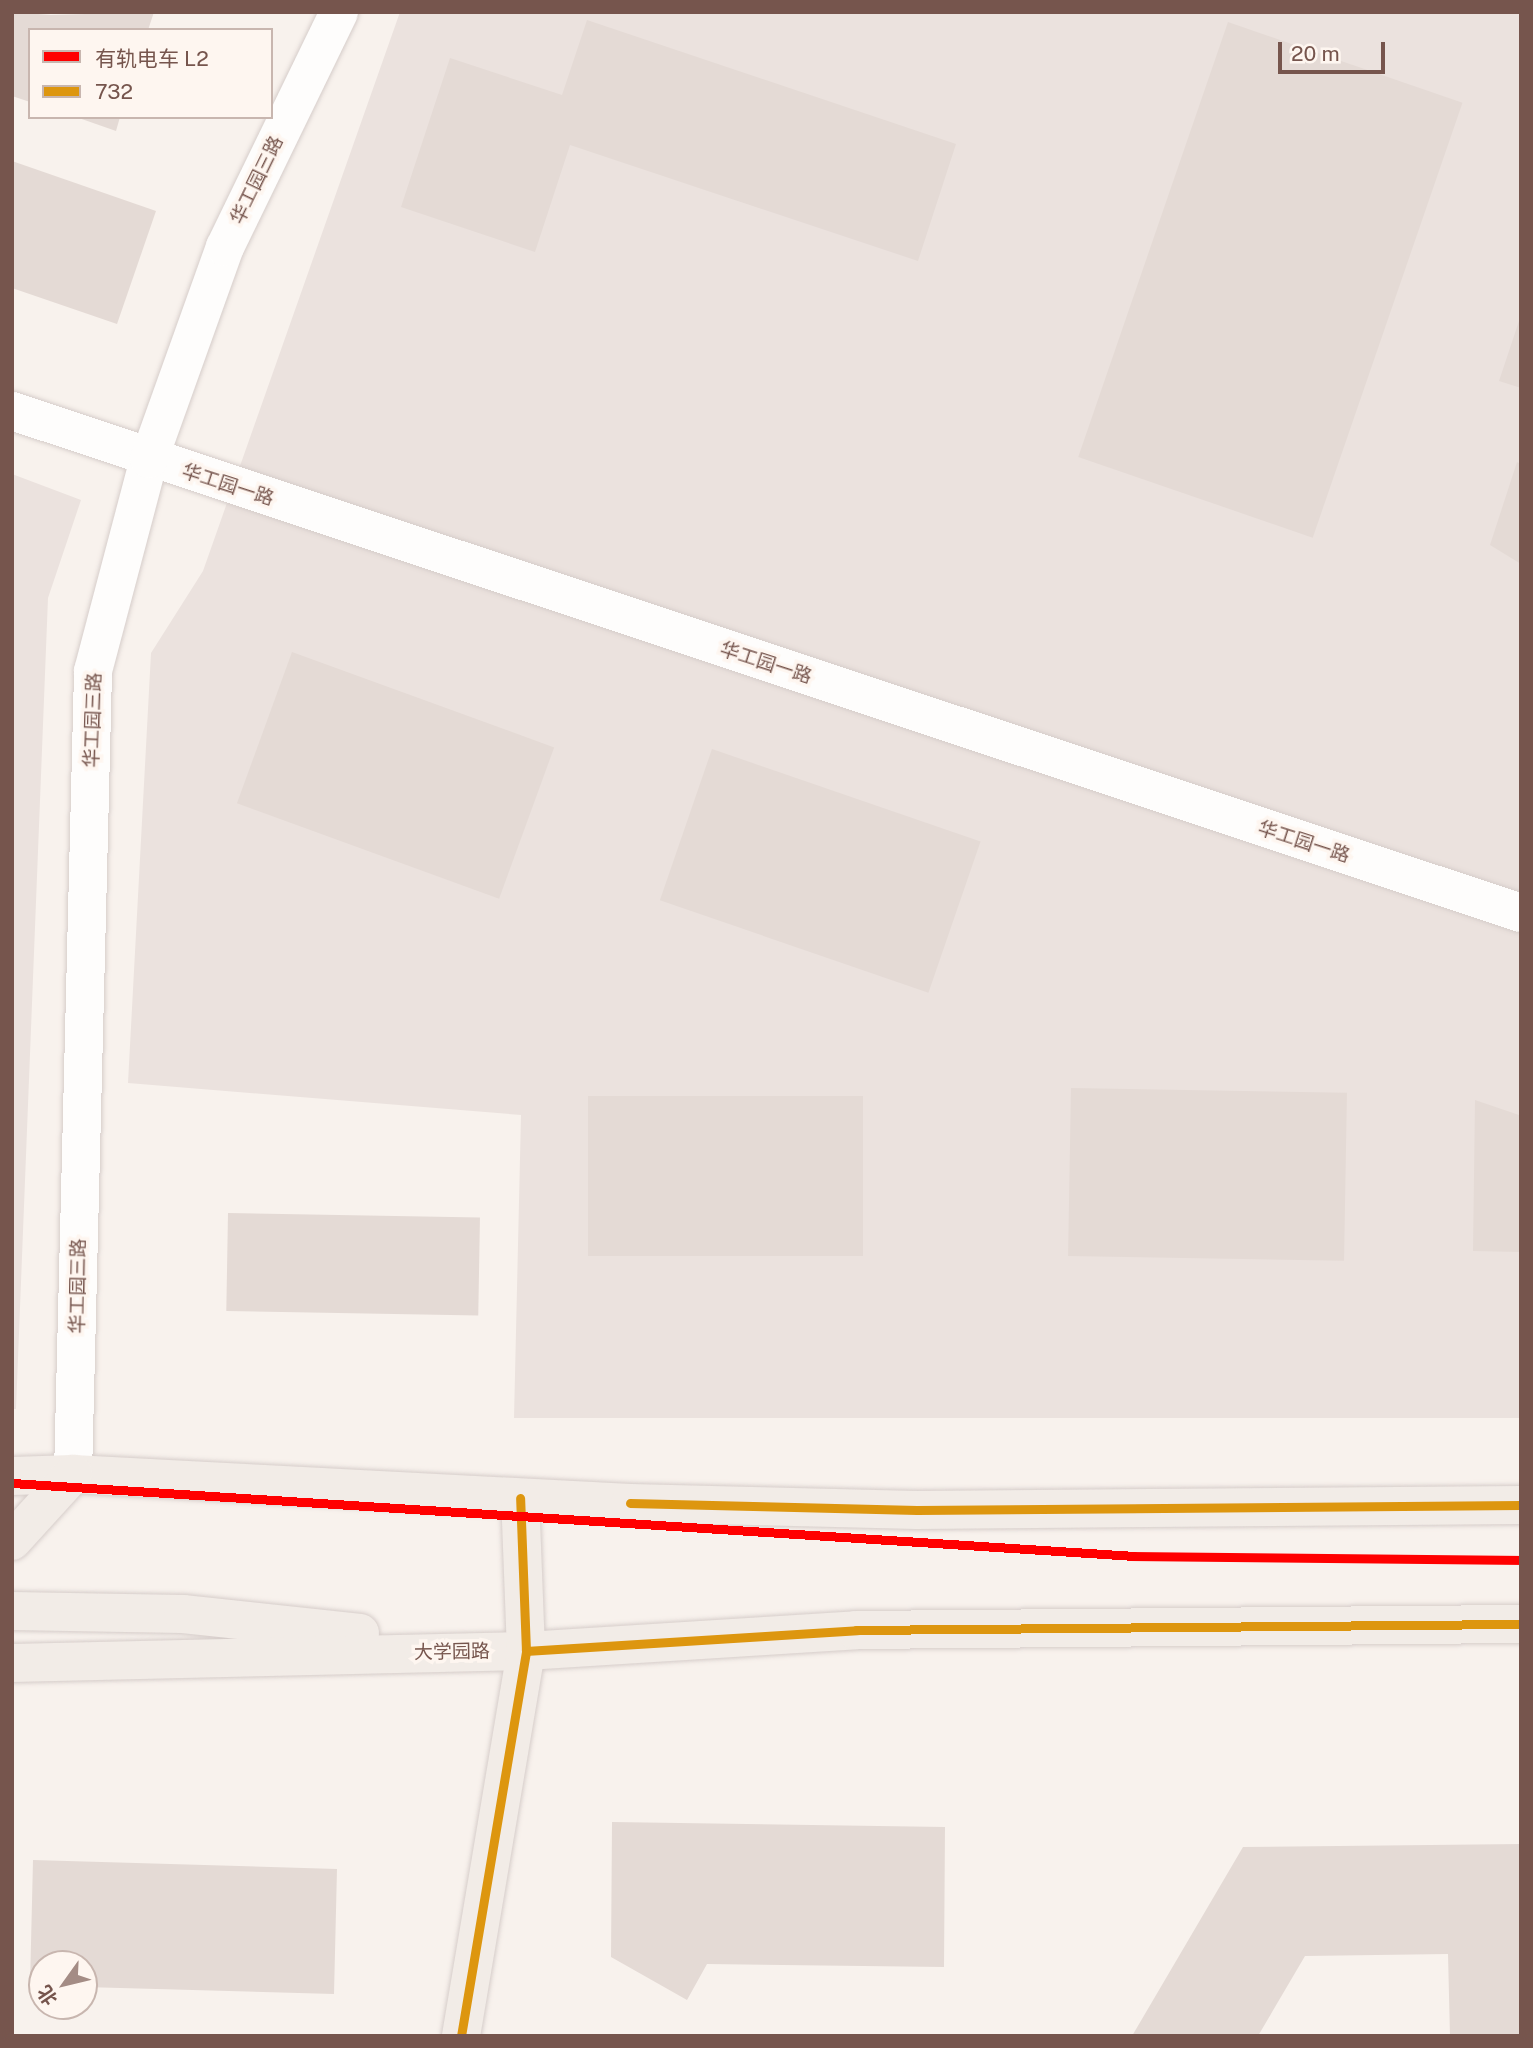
<!DOCTYPE html>
<html>
<head>
<meta charset="utf-8">
<style>
  body { margin:0 }
  #map { position:relative; width:1533px; height:2048px; overflow:hidden; background:#f8f2ed; font-family:"Public Sans","Noto Sans SC",sans-serif }
  div>[style] { position:absolute }
  .industrial>* { inset:0; background:#ebe2de }
  .building>* { inset:0; background:#e4dad5; transform-origin:0 0 }
  .roads { filter:drop-shadow(0 0 2px #d6cdca) drop-shadow(0 0 2px #d6cdca) }
  .minor>* { height:38px; margin:-19px; padding:0 19px; transform-origin:19px; border-radius:19px; background:#fefdfc }
  .major>* { height:38px; margin:-19px; padding:0 19px; transform-origin:19px; border-radius:19px; background:#f2ece7 }
  .bus-1>* { height:9px; margin:-4.5px; padding:0 4.5px; transform-origin:4.5px; border-radius:4.5px; background:#dd960f }
  .tram-1>* { height:9px; margin:-4.5px; padding:0 4.5px; transform-origin:4.5px; border-radius:4.5px; background:#f00 }
  span { translate:-50% -50%; white-space:nowrap; text-align:center; line-height:1.15; -webkit-text-stroke:7px #fef6f0; paint-order:stroke }
  .street-label { font-size:19px; color:#76554d }
  .frame { position:absolute; inset:0; border:14px solid #76554d; pointer-events:none }
  .legend { position:absolute; left:28px; top:28px; width:245px; height:91px; box-sizing:border-box; background:#fef6f0; border:2px solid #c8b6af; margin:0; padding:9px 12px; list-style:none; font-size:21px; color:#76554d }
  .legend li { display:flex; align-items:center; gap:14px; height:35px }
  .legend b { width:35px; border:2px solid #c8b6af }
  .north { position:absolute; left:28px; top:1950px; width:70px; height:70px; box-sizing:border-box; background:#fef6f0; border:2px solid #c8b6af; border-radius:50%; rotate:236deg; font-size:19px; font-weight:700; line-height:28px; text-align:center; color:#76554d }
  .north::after { content:''; display:block; margin:auto; width:24px; height:32px; background:#a48c85; clip-path:polygon(50% 0,100% 100%,50% 72%,0 100%) }
  .scale { position:absolute; left:1278px; top:42px; width:107px; height:32px; box-sizing:border-box; border:4px solid #76554d; border-top:0; padding-left:9px; font-size:21px; line-height:24px; white-space:nowrap; color:#76554d; -webkit-text-stroke:5px #fef6f0; paint-order:stroke }
</style>
</head>
<body>
<div id="map">
  <div class="industrial">
    <i style="clip-path:polygon(400px 12px,1521px 12px,1521px 1418px,514px 1418px,521px 1115px,128px 1083px,151px 653px,203px 571px)"></i>
    <i style="clip-path:polygon(12px 474px,81px 500px,48px 598px,16px 1409px,12px 1409px)"></i>
  </div>
  <div class="building">
    <i style="clip-path:polygon(12px 12px,51px 15px,154px 12px,148px 30px,30px 30px,30px 102px,12px 96px)"></i>
    <i style="clip-path:polygon(587px 20px,956px 144px,918px 261px,570px 145px,535px 252px,401px 207px,450px 58px,562px 95px)"></i>
    <i style="left:1228px;top:22px;width:248px;height:460px;rotate:19deg"></i>
    <i style="clip-path:polygon(76px 117px,120px 117px,116px 131px)"></i>
    <i style="clip-path:polygon(12px 161px,156px 211px,117px 324px,12px 288px)"></i>
    <i style="clip-path:polygon(1520px 318px,1521px 318px,1521px 388px,1499px 381px)"></i>
    <i style="clip-path:polygon(1517px 462px,1521px 464px,1521px 564px,1490px 545px)"></i>
    <i style="left:292px;top:652px;width:279px;height:161px;rotate:20deg"></i>
    <i style="left:712px;top:749px;width:284px;height:160px;rotate:19deg"></i>
    <i style="left:1071px;top:1088px;width:276px;height:168px;rotate:1deg"></i>
    <i style="left:588px;top:1096px;width:275px;height:160px"></i>
    <i style="clip-path:polygon(1475px 1100px,1519px 1115px,1521px 1110px,1521px 1252px,1473px 1251px)"></i>
    <i style="left:228px;top:1213px;width:252px;height:98px;rotate:1deg"></i>
    <i style="clip-path:polygon(612px 1822px,945px 1827px,944px 1967px,707px 1964px,687px 2000px,611px 1957px)"></i>
    <i style="clip-path:polygon(1521px 1844px,1521px 2036px,1450px 2036px,1448px 1954px,1305px 1956px,1258px 2036px,1132px 2036px,1243px 1847px)"></i>
    <i style="clip-path:polygon(33px 1860px,337px 1869px,334px 1994px,84px 1987px,84px 1964px,42px 1964px,42px 1986px,30px 1985px)"></i>
  </div>
  <div class="roads">
    <div class="minor">
      <i style="left:12px;top:411px;width:1590px;rotate:18.4deg"></i>
      <i style="left:73px;top:1474px;width:803px;rotate:-88.57deg"></i>
      <i style="left:93px;top:671px;width:219px;rotate:-75.2deg"></i>
      <i style="left:149px;top:459px;width:225px;rotate:-70.3deg"></i>
      <i style="left:225px;top:247px;width:261px;rotate:-64.1deg"></i>
    </div>
    <div class="major">
      <i style="left:12px;top:1476px;width:61px;rotate:-1.9deg"></i>
      <i style="left:73px;top:1474px;width:558px;rotate:2.98deg"></i>
      <i style="left:630px;top:1503px;width:287px;rotate:1.4deg"></i>
      <i style="left:917px;top:1510px;width:604px;rotate:-0.47deg"></i>
      <i style="left:12px;top:1541px;width:91px;rotate:-47.7deg"></i>
      <i style="left:12px;top:1611px;width:171px;rotate:1deg"></i>
      <i style="left:183px;top:1614px;width:178px;rotate:6.1deg"></i>
      <i style="left:12px;top:1663px;width:514px;rotate:-1.34deg"></i>
      <i style="left:526px;top:1651px;width:331px;rotate:-3.6deg"></i>
      <i style="left:856px;top:1630px;width:665px;rotate:-0.52deg"></i>
      <i style="left:461px;top:2036px;width:390px;rotate:-80.4deg"></i>
      <i style="left:526px;top:1651px;width:153px;rotate:-92.2deg"></i>
    </div>
  </div>
  <div class="bus-1">
    <i style="left:630px;top:1503px;width:287px;rotate:1.4deg"></i>
    <i style="left:917px;top:1510px;width:604px;rotate:-0.47deg"></i>
    <i style="left:526px;top:1651px;width:331px;rotate:-3.6deg"></i>
    <i style="left:856px;top:1630px;width:665px;rotate:-0.52deg"></i>
    <i style="left:461px;top:2036px;width:390px;rotate:-80.4deg"></i>
    <i style="left:526px;top:1651px;width:153px;rotate:-92.2deg"></i>
  </div>
  <div class="tram-1">
    <i style="left:12px;top:1483px;width:1124px;rotate:3.72deg"></i>
    <i style="left:1134px;top:1556px;width:387px;rotate:0.6deg"></i>
  </div>
  <div class="street-label">
    <span style="left:257px;top:180px;rotate:-64deg">华工园三路</span>
    <span style="left:228px;top:485px;rotate:18deg">华工园一路</span>
    <span style="left:766px;top:663px;rotate:18deg">华工园一路</span>
    <span style="left:93px;top:720px;rotate:-88deg">华工园三路</span>
    <span style="left:1304px;top:842px;rotate:18deg">华工园一路</span>
    <span style="left:78px;top:1286px;rotate:-89deg">华工园三路</span>
    <span style="left:452px;top:1652px;rotate:-1deg">大学园路</span>
  </div>
  <div class="frame"></div>
  <ul class="legend">
  <li><b style="height:9px;background:#f00"></b>有轨电车 L2</li>
  <li><b style="height:9px;background:#dd960f"></b>732</li>
  </ul>
  <div class="north">北</div>
  <div class="scale">20 m</div>
</div>
</body>
</html>
